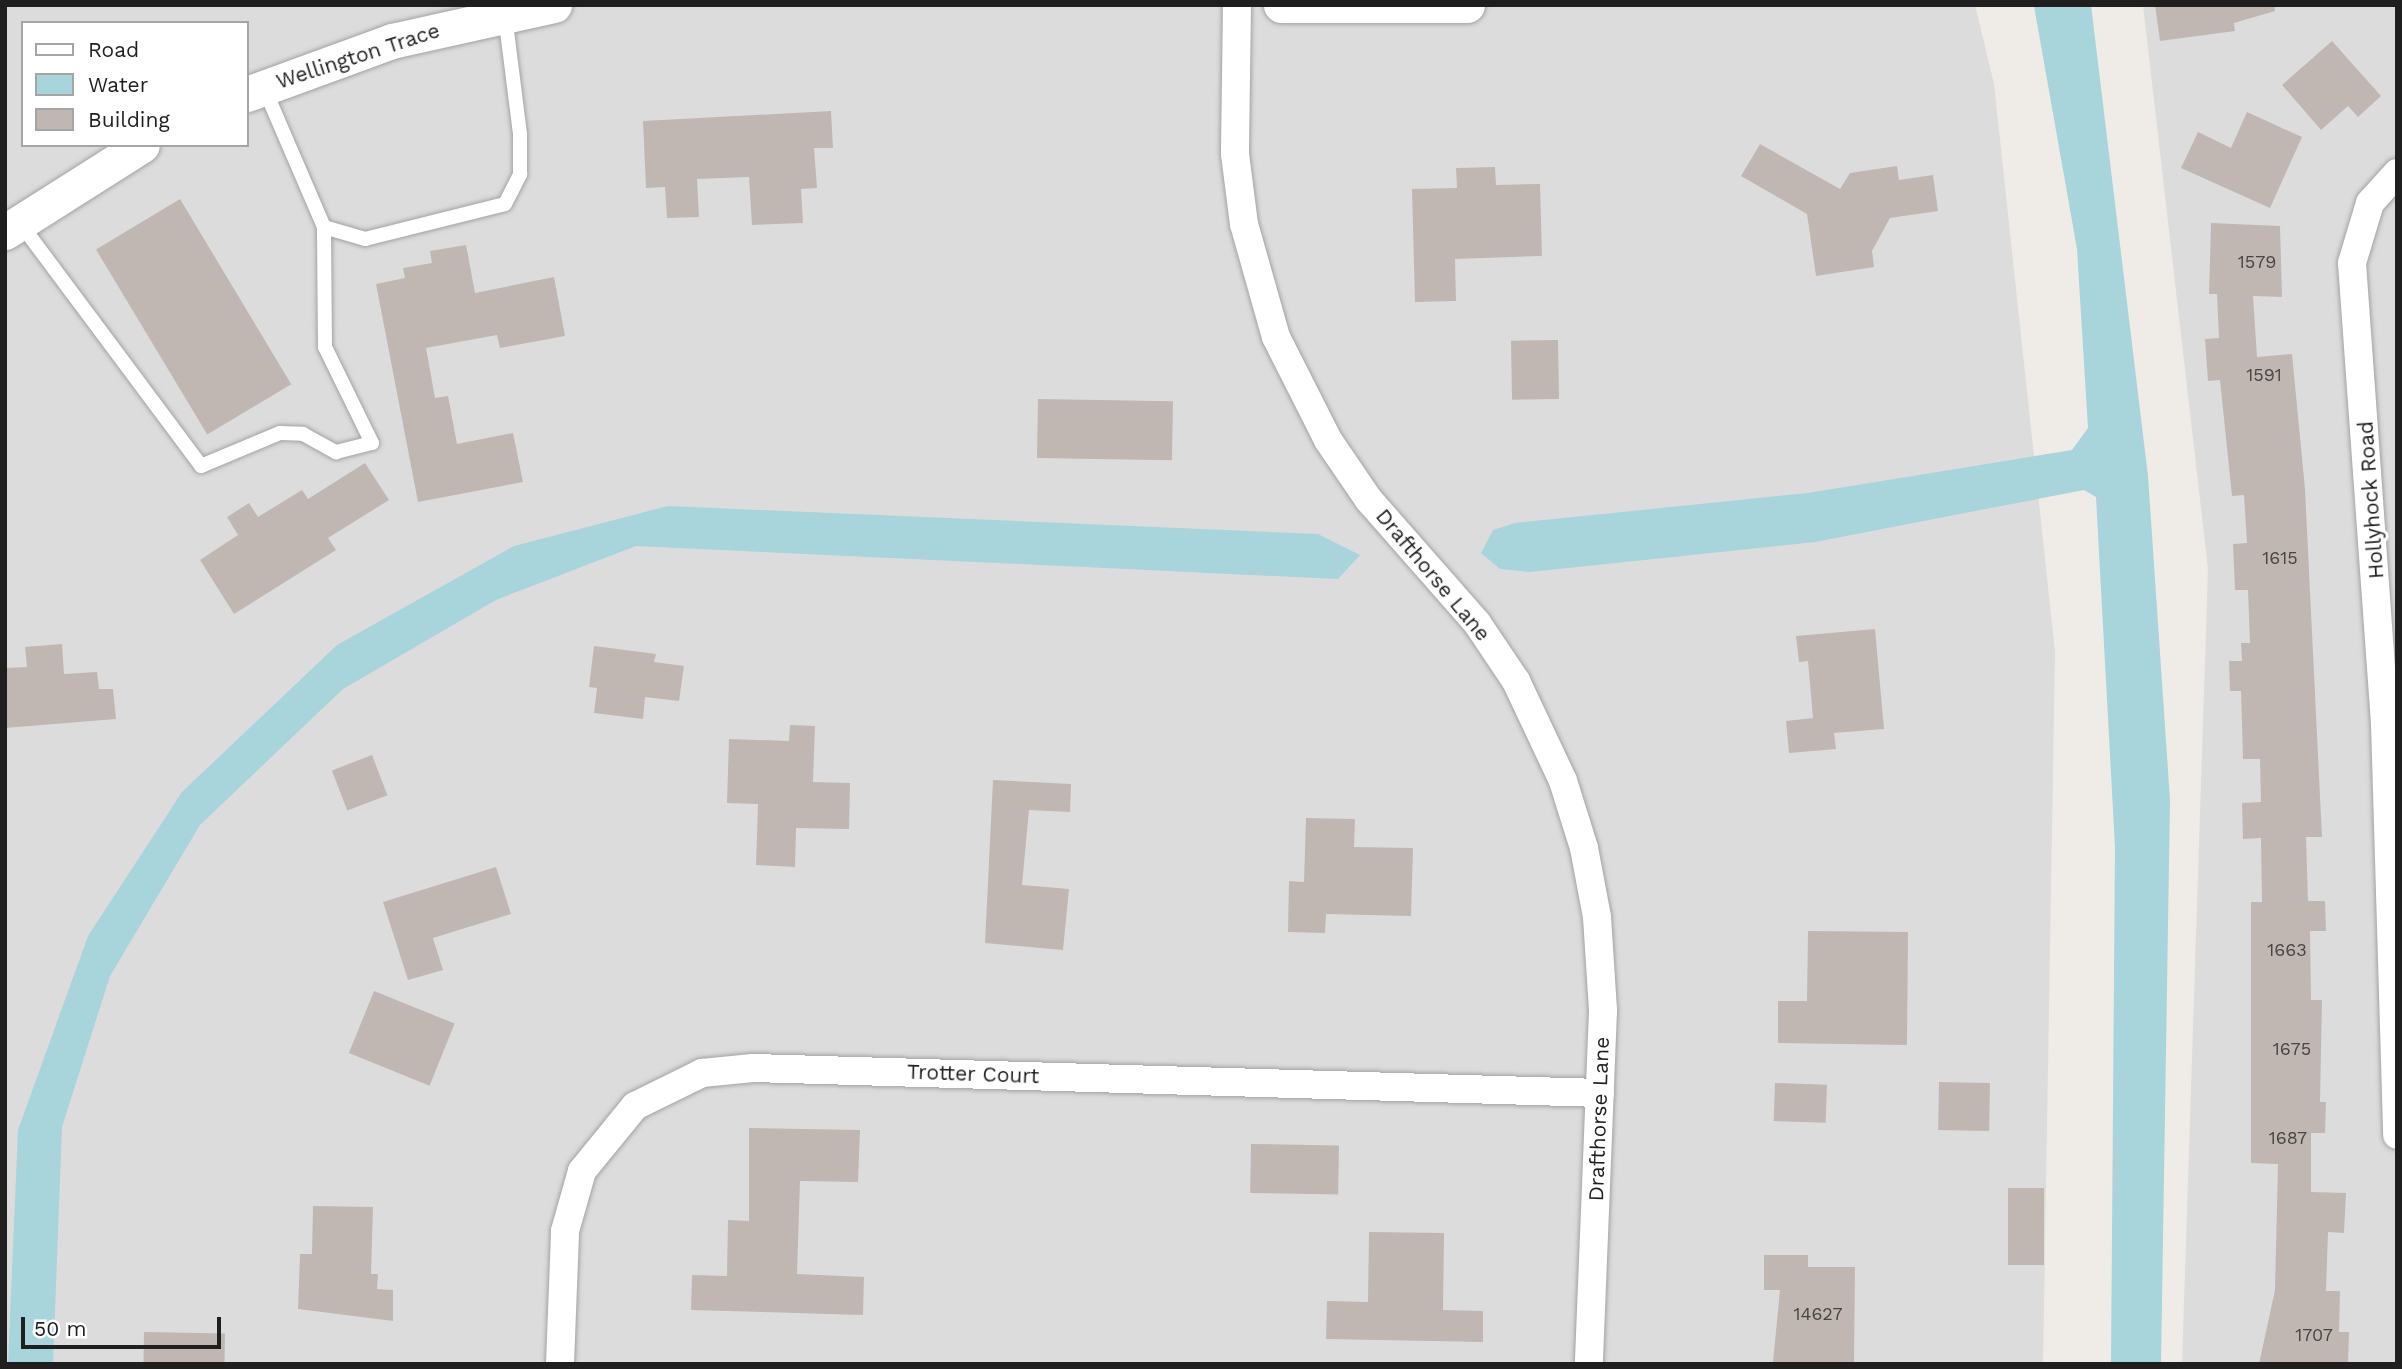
<!DOCTYPE html>
<html>
<head>
<meta charset="utf-8">
<style>
  body { margin:0 }
  #map { position:relative; width:2402px; height:1369px; overflow:hidden; background:#efebe6; font-family:"Work Sans",sans-serif }
  div>[style] { position:absolute }
  .residential>* { inset:0; background:#dddcdc }
  .water>* { inset:0; background:#a8d4db }
  .building>* { inset:0; background:#c0b7b2; transform-origin:0 0 }
  .roads { filter:drop-shadow(0 0 2px #a3a3a3) drop-shadow(0 0 2px #a3a3a3) }
  .service>* { height:14px; margin:-7px; padding:0 7px; transform-origin:7px; border-radius:7px; background:#fff }
  .minor>* { height:28px; margin:-14px; padding:0 14px; transform-origin:14px; border-radius:14px; background:#fff }
  .tertiary>* { height:35px; margin:-17.5px; padding:0 17.5px; transform-origin:17.5px; border-radius:17.5px; background:#fff }
  span { translate:-50% -50%; white-space:nowrap; text-align:center; line-height:1.15; -webkit-text-stroke:6px #fff; paint-order:stroke }
  .number-label { font-size:18px; color:#474544 }
  .number-label span { -webkit-text-stroke-width:0 }
  .street-label { font-size:21px; color:#1f1f1f }
  .frame { position:absolute; inset:0; border:7px solid #1f1f1f; pointer-events:none }
  .legend { position:absolute; left:21px; top:21px; width:228px; height:126px; box-sizing:border-box; background:#fff; border:2px solid #a5a5a5; margin:0; padding:9px 12px; list-style:none; font-size:21px; color:#1f1f1f }
  .legend li { display:flex; align-items:center; gap:14px; height:35px }
  .legend b { width:35px; border:2px solid #a5a5a5 }
  .scale { position:absolute; left:21px; top:1317px; width:200px; height:32px; box-sizing:border-box; border:4px solid #1f1f1f; border-top:0; padding-left:9px; font-size:21px; line-height:24px; white-space:nowrap; color:#1f1f1f; -webkit-text-stroke:5px #fff; paint-order:stroke }
</style>
</head>
<body>
<div id="map">
  <div class="residential">
    <i style="clip-path:polygon(evenodd,5px 5px,1975px 5px,1994px 84px,2055px 652px,2043px 1364px,5px 1364px,5px 5px,23px 23px,247px 23px,247px 145px,23px 145px,23px 23px)"></i>
    <i style="clip-path:polygon(2143px 5px,2397px 5px,2397px 1364px,2182px 1364px,2208px 569px)"></i>
  </div>
  <div class="water">
    <i style="clip-path:polygon(2091px 5px,2148px 476px,2170px 800px,2161px 1364px,2111px 1364px,2115px 847px,2096px 497px,2084px 490px,1815px 542px,1530px 572px,1500px 569px,1481px 553px,1493px 530px,1515px 523px,1808px 493px,2072px 450px,2088px 428px,2077px 249px,2034px 6px)"></i>
    <i style="clip-path:polygon(668px 506px,1318px 534px,1360px 555px,1338px 579px,636px 546px,496px 600px,343px 689px,200px 825px,110px 976px,62px 1127px,53px 1364px,8px 1364px,18px 1130px,88px 936px,182px 792px,337px 645px,514px 546px)"></i>
  </div>
  <div class="building">
    <i style="clip-path:polygon(2155px 5px,2274px 5px,2275px 11px,2234px 23px,2235px 31px,2160px 41px)"></i>
    <i style="clip-path:polygon(2332px 41px,2381px 96px,2358px 117px,2348px 106px,2321px 130px,2282px 85px)"></i>
    <i style="clip-path:polygon(831px 111px,833px 148px,814px 148px,817px 188px,801px 189px,803px 223px,752px 225px,749px 177px,697px 179px,699px 217px,667px 218px,665px 187px,646px 188px,643px 121px)"></i>
    <i style="clip-path:polygon(2247px 112px,2302px 137px,2270px 208px,2181px 168px,2198px 132px,2231px 148px)"></i>
    <i style="clip-path:polygon(1760px 144px,1840px 189px,1850px 173px,1897px 166px,1899px 180px,1933px 175px,1938px 211px,1890px 218px,1872px 251px,1874px 267px,1816px 276px,1807px 214px,1741px 176px)"></i>
    <i style="clip-path:polygon(1495px 167px,1496px 185px,1540px 184px,1542px 256px,1455px 259px,1456px 301px,1415px 302px,1412px 189px,1457px 188px,1456px 168px)"></i>
    <i style="left:180px;top:199px;width:216px;height:98px;rotate:59deg"></i>
    <i style="clip-path:polygon(2211px 223px,2280px 226px,2282px 297px,2253px 296px,2257px 357px,2292px 354px,2305px 489px,2322px 837px,2306px 837px,2308px 901px,2325px 901px,2326px 931px,2310px 931px,2311px 1000px,2322px 1000px,2320px 1102px,2326px 1102px,2325px 1133px,2311px 1133px,2311px 1192px,2346px 1193px,2344px 1233px,2328px 1232px,2326px 1291px,2340px 1291px,2339px 1332px,2349px 1332px,2348px 1364px,2259px 1364px,2275px 1290px,2278px 1164px,2251px 1163px,2251px 902px,2262px 902px,2261px 838px,2243px 839px,2242px 803px,2261px 802px,2260px 759px,2243px 759px,2241px 691px,2230px 691px,2229px 661px,2242px 661px,2241px 643px,2250px 643px,2248px 590px,2235px 590px,2233px 544px,2247px 543px,2244px 495px,2232px 496px,2220px 380px,2208px 381px,2205px 339px,2219px 338px,2217px 294px,2209px 294px)"></i>
    <i style="clip-path:polygon(466px 245px,475px 293px,554px 277px,565px 336px,500px 348px,497px 335px,426px 348px,435px 398px,448px 396px,457px 444px,513px 433px,523px 482px,418px 502px,376px 284px,405px 278px,403px 268px,432px 263px,430px 251px)"></i>
    <i style="left:1558px;top:340px;width:59px;height:47px;rotate:89deg"></i>
    <i style="left:1038px;top:399px;width:135px;height:59px;rotate:1deg"></i>
    <i style="clip-path:polygon(365px 463px,389px 500px,328px 538px,336px 550px,234px 614px,200px 560px,238px 535px,227px 517px,249px 503px,258px 517px,302px 490px,308px 499px)"></i>
    <i style="clip-path:polygon(1875px 629px,1884px 729px,1834px 733px,1836px 749px,1789px 753px,1786px 721px,1813px 718px,1808px 661px,1799px 662px,1796px 636px)"></i>
    <i style="clip-path:polygon(62px 644px,64px 674px,97px 672px,99px 689px,113px 689px,116px 719px,5px 728px,5px 668px,27px 667px,25px 647px)"></i>
    <i style="clip-path:polygon(594px 646px,656px 654px,654px 662px,684px 666px,679px 701px,645px 697px,643px 719px,594px 713px,597px 688px,589px 687px)"></i>
    <i style="clip-path:polygon(790px 725px,815px 726px,813px 782px,850px 783px,849px 829px,796px 828px,795px 867px,756px 865px,758px 804px,727px 803px,729px 739px,789px 741px)"></i>
    <i style="left:372px;top:755px;width:43px;height:43px;rotate:69deg"></i>
    <i style="clip-path:polygon(993px 780px,1071px 784px,1070px 812px,1029px 810px,1022px 885px,1069px 889px,1063px 950px,985px 943px)"></i>
    <i style="clip-path:polygon(1306px 818px,1355px 819px,1354px 847px,1413px 848px,1411px 916px,1326px 914px,1325px 933px,1288px 932px,1289px 881px,1304px 882px)"></i>
    <i style="clip-path:polygon(496px 867px,511px 914px,433px 938px,443px 970px,408px 980px,383px 902px)"></i>
    <i style="clip-path:polygon(1808px 931px,1908px 932px,1907px 1045px,1778px 1043px,1778px 1001px,1807px 1001px)"></i>
    <i style="left:374px;top:991px;width:87px;height:67px;rotate:22deg"></i>
    <i style="left:1939px;top:1082px;width:51px;height:48px;rotate:1deg"></i>
    <i style="left:1775px;top:1083px;width:52px;height:38px;rotate:2deg"></i>
    <i style="clip-path:polygon(749px 1128px,860px 1130px,858px 1182px,800px 1181px,797px 1274px,864px 1277px,863px 1315px,691px 1310px,692px 1275px,727px 1276px,728px 1220px,749px 1221px)"></i>
    <i style="left:1251px;top:1144px;width:88px;height:49px;rotate:1deg"></i>
    <i style="left:2008px;top:1188px;width:36px;height:77px"></i>
    <i style="clip-path:polygon(313px 1206px,373px 1207px,371px 1274px,378px 1274px,377px 1289px,393px 1290px,393px 1321px,298px 1309px,300px 1254px,312px 1254px)"></i>
    <i style="clip-path:polygon(1369px 1232px,1444px 1233px,1443px 1310px,1483px 1311px,1483px 1342px,1326px 1339px,1327px 1301px,1368px 1302px)"></i>
    <i style="clip-path:polygon(1764px 1255px,1808px 1255px,1808px 1267px,1855px 1267px,1854px 1363px,1773px 1362px,1780px 1290px,1764px 1290px)"></i>
    <i style="left:144px;top:1332px;width:81px;height:32px;rotate:1deg"></i>
  </div>
  <div class="roads">
    <div class="service">
      <i style="left:20px;top:223px;width:303px;rotate:53.3deg"></i>
      <i style="left:201px;top:466px;width:86px;rotate:-22.7deg"></i>
      <i style="left:280px;top:433px;width:23px;rotate:2deg"></i>
      <i style="left:303px;top:434px;width:38px;rotate:29deg"></i>
      <i style="left:336px;top:452px;width:37px;rotate:-14deg"></i>
      <i style="left:372px;top:443px;width:107px;rotate:-116.1deg"></i>
      <i style="left:325px;top:347px;width:120px;rotate:-90.5deg"></i>
      <i style="left:324px;top:227px;width:151px;rotate:-113.3deg"></i>
      <i style="left:324px;top:227px;width:43px;rotate:16.3deg"></i>
      <i style="left:365px;top:239px;width:144px;rotate:-14deg"></i>
      <i style="left:505px;top:204px;width:34px;rotate:-63deg"></i>
      <i style="left:520px;top:174px;width:40px;rotate:-90deg"></i>
      <i style="left:520px;top:134px;width:119px;rotate:-97.2deg"></i>
    </div>
    <div class="minor">
      <i style="left:1237px;top:5px;width:149px;rotate:90.8deg"></i>
      <i style="left:1235px;top:154px;width:71px;rotate:82.7deg"></i>
      <i style="left:1244px;top:224px;width:117px;rotate:74.2deg"></i>
      <i style="left:1276px;top:337px;width:115px;rotate:63.2deg"></i>
      <i style="left:1328px;top:440px;width:73px;rotate:55.7deg"></i>
      <i style="left:1369px;top:500px;width:164px;rotate:48.7deg"></i>
      <i style="left:1477px;top:623px;width:70px;rotate:56.1deg"></i>
      <i style="left:1516px;top:681px;width:110px;rotate:64.8deg"></i>
      <i style="left:1563px;top:781px;width:70px;rotate:72.6deg"></i>
      <i style="left:1584px;top:848px;width:70px;rotate:79.3deg"></i>
      <i style="left:1597px;top:917px;width:94px;rotate:86.3deg"></i>
      <i style="left:1603px;top:1011px;width:353px;rotate:92.3deg"></i>
      <i style="left:2397px;top:173px;width:40px;rotate:132deg"></i>
      <i style="left:2370px;top:203px;width:63px;rotate:106.7deg"></i>
      <i style="left:2352px;top:263px;width:462px;rotate:85.9deg"></i>
      <i style="left:2385px;top:724px;width:411px;rotate:88.3deg"></i>
      <i style="left:560px;top:1364px;width:133px;rotate:-87.8deg"></i>
      <i style="left:565px;top:1231px;width:62px;rotate:-74.2deg"></i>
      <i style="left:582px;top:1171px;width:84px;rotate:-50.8deg"></i>
      <i style="left:635px;top:1106px;width:75px;rotate:-26.2deg"></i>
      <i style="left:702px;top:1073px;width:51px;rotate:-5.6deg"></i>
      <i style="left:753px;top:1068px;width:847px;rotate:1.69deg"></i>
    </div>
    <div class="tertiary">
      <i style="left:1281px;top:5px;width:186px"></i>
      <i style="left:247px;top:94px;width:154px;rotate:-20.1deg"></i>
      <i style="left:392px;top:41px;width:166px;rotate:-12.5deg"></i>
      <i style="left:5px;top:232px;width:162px;rotate:-32.4deg"></i>
    </div>
  </div>
  <div class="number-label">
    <span style="left:2257px;top:262px">1579</span>
    <span style="left:2264px;top:375px">1591</span>
    <span style="left:2280px;top:558px">1615</span>
    <span style="left:2287px;top:950px">1663</span>
    <span style="left:2292px;top:1049px">1675</span>
    <span style="left:2288px;top:1138px">1687</span>
    <span style="left:1818px;top:1314px">14627</span>
    <span style="left:2314px;top:1335px">1707</span>
  </div>
  <div class="street-label">
    <span style="left:358px;top:56px;rotate:-18deg">Wellington Trace</span>
    <span style="left:2371px;top:500px;rotate:-94deg">Hollyhock Road</span>
    <span style="left:1433px;top:575px;rotate:50deg">Drafthorse Lane</span>
    <span style="left:973px;top:1074px;rotate:2deg">Trotter Court</span>
    <span style="left:1599px;top:1119px;rotate:-88deg">Drafthorse Lane</span>
  </div>
  <div class="frame"></div>
  <ul class="legend">
  <li><b style="height:9px;background:#fff"></b>Road</li>
  <li><b style="height:19px;background:#a8d4db"></b>Water</li>
  <li><b style="height:19px;background:#c0b7b2"></b>Building</li>
  </ul>
  <div class="scale">50 m</div>
</div>
</body>
</html>
